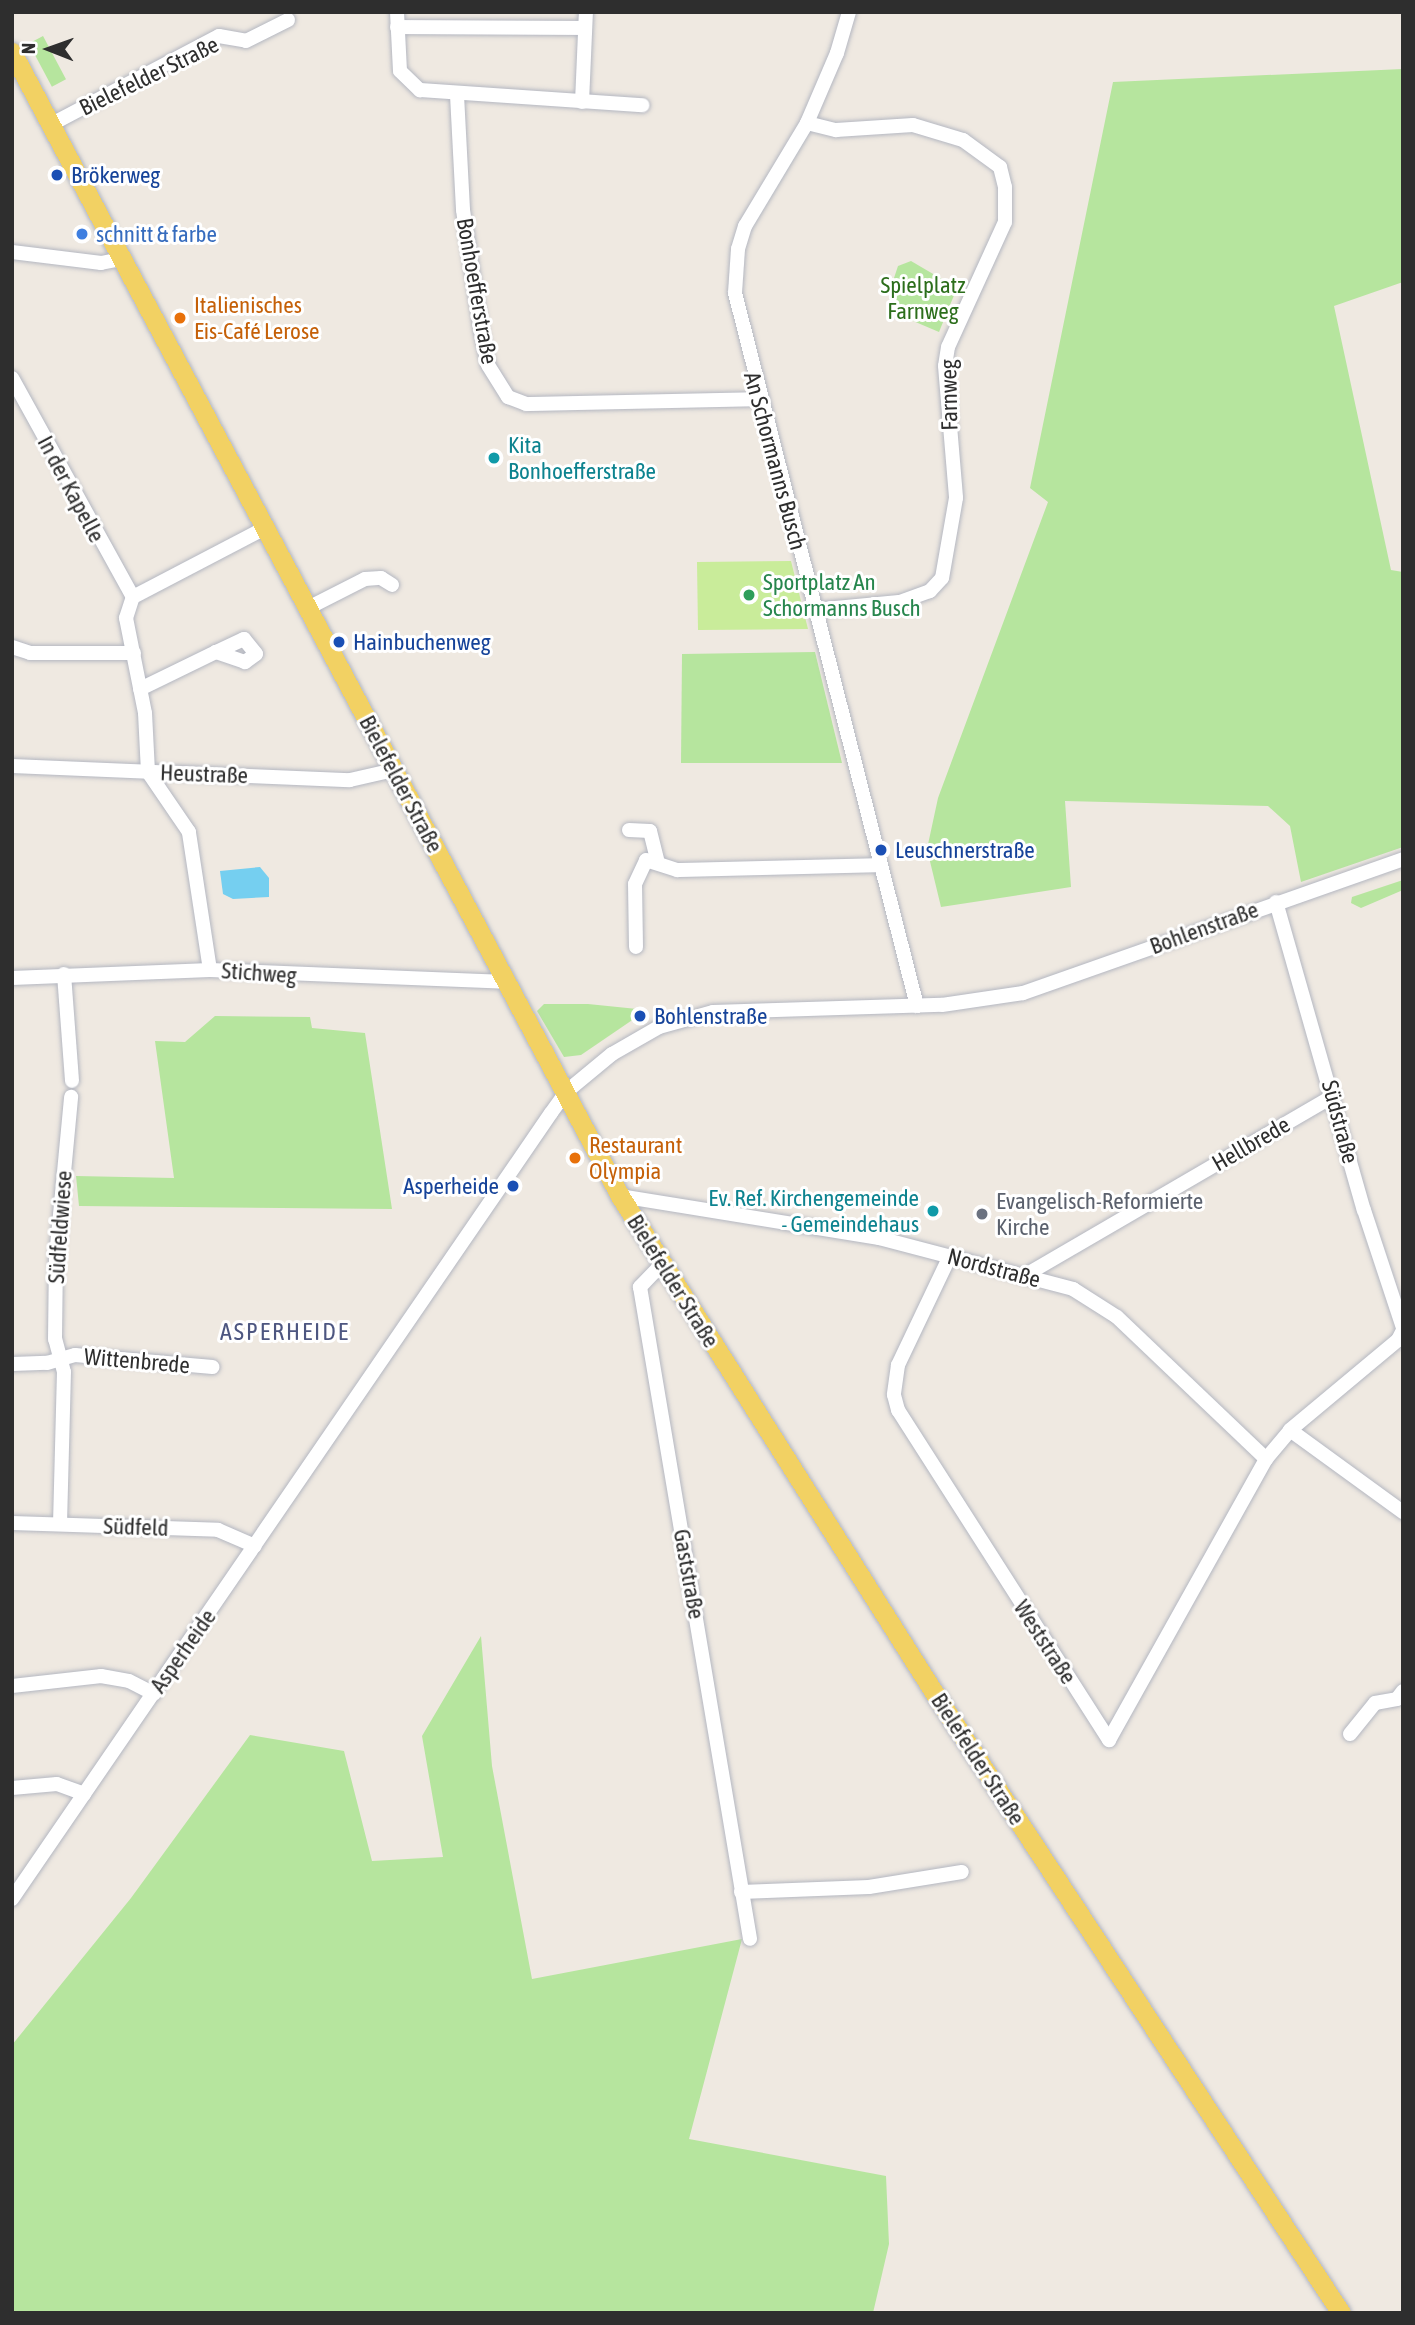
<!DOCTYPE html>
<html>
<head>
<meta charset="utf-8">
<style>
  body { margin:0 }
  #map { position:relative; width:1415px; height:2325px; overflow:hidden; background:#efe9e1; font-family:"Asap Condensed",sans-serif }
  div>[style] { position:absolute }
  .green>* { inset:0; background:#b6e59e; transform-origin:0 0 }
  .pitch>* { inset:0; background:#c9ec9a }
  .water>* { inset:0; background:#75cff0 }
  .roads { filter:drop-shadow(0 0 2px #b4b7c1) drop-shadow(0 0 2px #b4b7c1) }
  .minor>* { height:14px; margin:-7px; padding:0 7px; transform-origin:7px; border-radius:7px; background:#fff }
  .major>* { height:19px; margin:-9.5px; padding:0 9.5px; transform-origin:9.5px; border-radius:9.5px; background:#f2d163 }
  .dots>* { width:19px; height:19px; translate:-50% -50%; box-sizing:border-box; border:4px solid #fff; border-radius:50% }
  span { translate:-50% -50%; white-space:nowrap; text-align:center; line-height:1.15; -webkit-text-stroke:6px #fff; paint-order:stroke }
  .street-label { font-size:23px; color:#2e2e2e }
  .transit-label { font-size:23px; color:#164399 }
  .left { translate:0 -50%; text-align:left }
  .right { translate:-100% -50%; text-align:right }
  .shop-label { font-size:23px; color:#366cbe }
  .park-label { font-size:23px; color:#2c6e1b }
  .food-label { font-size:23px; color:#c56008 }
  .culture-label { font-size:23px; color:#0d838f }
  .leisure-label { font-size:23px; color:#27864d }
  .worship-label { font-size:23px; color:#5b616d }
  .neighbourhood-label { font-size:24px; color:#4d5680; letter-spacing:2px }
  .frame { position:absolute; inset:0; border:14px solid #2e2e2e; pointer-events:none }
  .north { position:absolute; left:14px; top:14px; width:70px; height:70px; -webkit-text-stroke:5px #fff; paint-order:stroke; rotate:271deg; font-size:19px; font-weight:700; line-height:28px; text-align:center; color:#2e2e2e }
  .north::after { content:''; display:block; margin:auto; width:24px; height:32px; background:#2e2e2e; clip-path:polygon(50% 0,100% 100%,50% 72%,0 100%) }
</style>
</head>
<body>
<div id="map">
  <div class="green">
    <i style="left:43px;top:36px;width:49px;height:16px;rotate:62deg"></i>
    <i style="clip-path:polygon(1403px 69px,1403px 282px,1334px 306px,1391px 570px,1403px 572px,1403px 847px,1301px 882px,1290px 826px,1268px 806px,1065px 801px,1071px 887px,941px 907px,927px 849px,938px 798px,1048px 502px,1030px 488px,1113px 82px)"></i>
    <i style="clip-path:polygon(911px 261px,957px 288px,939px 332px,899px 315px,893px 281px,898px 266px)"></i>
    <i style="clip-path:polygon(815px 652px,842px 763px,681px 763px,682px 654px)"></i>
    <i style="clip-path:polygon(1403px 880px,1403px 890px,1361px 908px,1351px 903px,1352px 897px)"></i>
    <i style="clip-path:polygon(544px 1004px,588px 1004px,647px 1010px,581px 1055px,564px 1057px,537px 1011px)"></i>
    <i style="clip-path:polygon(215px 1016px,310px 1017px,312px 1028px,365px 1033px,392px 1209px,79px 1206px,76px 1176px,174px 1178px,155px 1041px,185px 1042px)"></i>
    <i style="clip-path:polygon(481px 1636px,492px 1766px,532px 1979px,742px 1939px,689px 2139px,886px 2176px,889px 2244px,873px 2313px,12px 2313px,12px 2045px,131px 1898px,250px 1735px,344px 1751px,372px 1861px,443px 1857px,422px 1736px)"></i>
  </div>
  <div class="pitch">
    <i style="clip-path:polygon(791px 561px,808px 629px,698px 630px,697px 562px)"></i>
  </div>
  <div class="water">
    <i style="clip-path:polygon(260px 867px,269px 878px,269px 897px,233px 899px,223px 894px,220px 871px)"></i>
  </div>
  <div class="roads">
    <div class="minor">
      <i style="left:397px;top:12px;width:59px;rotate:87.1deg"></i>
      <i style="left:400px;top:71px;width:28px;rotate:44deg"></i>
      <i style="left:420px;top:90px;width:223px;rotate:3.9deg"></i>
      <i style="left:849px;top:12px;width:43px;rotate:106.3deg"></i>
      <i style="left:837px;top:53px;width:76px;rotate:113.2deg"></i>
      <i style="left:807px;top:123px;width:120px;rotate:121deg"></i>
      <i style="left:745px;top:226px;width:24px;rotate:107deg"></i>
      <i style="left:738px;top:249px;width:44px;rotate:93.9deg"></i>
      <i style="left:735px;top:293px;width:736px;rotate:75.68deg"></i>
      <i style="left:397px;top:27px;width:186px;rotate:0.3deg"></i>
      <i style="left:457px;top:95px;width:115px;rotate:87deg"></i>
      <i style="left:463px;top:210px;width:122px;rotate:81.5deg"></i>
      <i style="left:481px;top:331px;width:35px;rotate:78deg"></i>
      <i style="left:488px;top:365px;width:38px;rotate:58deg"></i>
      <i style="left:508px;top:397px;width:19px;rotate:21deg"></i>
      <i style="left:526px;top:404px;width:233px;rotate:-1.2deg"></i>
      <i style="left:582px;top:102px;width:90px;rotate:-87.5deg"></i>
      <i style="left:807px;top:123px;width:30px;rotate:14deg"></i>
      <i style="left:836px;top:130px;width:77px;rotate:-3.7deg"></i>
      <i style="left:913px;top:125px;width:52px;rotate:16.7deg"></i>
      <i style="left:963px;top:140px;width:46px;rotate:36.1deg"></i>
      <i style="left:1000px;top:167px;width:21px;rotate:76deg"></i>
      <i style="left:1005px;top:187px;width:35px;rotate:90deg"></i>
      <i style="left:1005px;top:222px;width:137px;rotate:114.5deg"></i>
      <i style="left:948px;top:347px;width:19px;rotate:99deg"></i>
      <i style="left:945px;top:366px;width:132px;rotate:85.2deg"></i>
      <i style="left:956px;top:498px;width:81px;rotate:99.9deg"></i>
      <i style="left:942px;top:578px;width:18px;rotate:133deg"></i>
      <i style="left:930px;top:591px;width:33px;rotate:160deg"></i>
      <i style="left:899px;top:602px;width:85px;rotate:174.6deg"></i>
      <i style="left:50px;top:125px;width:191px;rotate:-27.8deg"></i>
      <i style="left:219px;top:36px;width:27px;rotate:10deg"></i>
      <i style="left:246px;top:41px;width:47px;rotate:-26.6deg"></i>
      <i style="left:12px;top:252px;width:90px;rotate:7deg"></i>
      <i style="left:101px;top:263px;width:21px;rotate:-11deg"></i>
      <i style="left:12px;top:378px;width:250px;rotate:61.1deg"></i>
      <i style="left:308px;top:608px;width:64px;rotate:-27deg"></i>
      <i style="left:365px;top:579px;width:16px;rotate:-4deg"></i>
      <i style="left:381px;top:578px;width:13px;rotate:32deg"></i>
      <i style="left:12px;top:647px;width:19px;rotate:18deg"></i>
      <i style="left:30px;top:653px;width:104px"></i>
      <i style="left:140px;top:689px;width:85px;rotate:-26deg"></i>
      <i style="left:216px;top:652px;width:31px;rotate:-25deg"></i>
      <i style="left:244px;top:639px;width:19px;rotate:51deg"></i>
      <i style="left:256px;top:654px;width:14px;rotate:144deg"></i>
      <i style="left:245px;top:662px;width:31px;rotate:-161deg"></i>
      <i style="left:12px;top:766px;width:338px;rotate:2.4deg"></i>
      <i style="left:350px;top:780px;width:45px;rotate:-12.8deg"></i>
      <i style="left:629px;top:830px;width:21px;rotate:3deg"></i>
      <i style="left:650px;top:831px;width:32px;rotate:76deg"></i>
      <i style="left:1276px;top:902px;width:320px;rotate:74.1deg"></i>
      <i style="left:1364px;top:1210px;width:124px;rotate:71.7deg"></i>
      <i style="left:636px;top:947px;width:63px;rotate:-90.9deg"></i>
      <i style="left:635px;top:884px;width:26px;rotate:-65deg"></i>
      <i style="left:646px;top:860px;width:33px;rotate:18deg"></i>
      <i style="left:677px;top:870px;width:202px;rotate:-1.4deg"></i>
      <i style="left:210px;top:970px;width:140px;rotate:-98.7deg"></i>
      <i style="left:189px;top:832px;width:73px;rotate:-124.3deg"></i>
      <i style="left:148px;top:772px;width:59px;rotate:-92.9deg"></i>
      <i style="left:145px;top:713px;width:97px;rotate:-101.3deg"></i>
      <i style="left:126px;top:618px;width:22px;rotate:-72deg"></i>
      <i style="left:133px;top:597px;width:149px;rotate:-27.6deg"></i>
      <i style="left:64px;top:974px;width:107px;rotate:85.7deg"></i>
      <i style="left:12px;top:978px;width:198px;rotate:-2.3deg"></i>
      <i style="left:210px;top:970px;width:296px;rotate:2.3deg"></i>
      <i style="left:620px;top:1196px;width:262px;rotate:9.2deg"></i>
      <i style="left:879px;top:1238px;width:201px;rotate:14.7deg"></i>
      <i style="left:1073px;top:1289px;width:52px;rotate:32.5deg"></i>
      <i style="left:1117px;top:1317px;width:206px;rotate:43.6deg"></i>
      <i style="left:949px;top:1258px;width:119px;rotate:115.5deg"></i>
      <i style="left:898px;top:1365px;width:30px;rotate:98deg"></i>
      <i style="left:894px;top:1395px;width:16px;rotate:75deg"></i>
      <i style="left:898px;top:1410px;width:392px;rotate:57.4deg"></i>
      <i style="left:1109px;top:1740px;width:322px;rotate:-60.8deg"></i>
      <i style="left:1266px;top:1459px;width:38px;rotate:-50deg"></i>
      <i style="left:1290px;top:1430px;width:141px;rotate:-39.8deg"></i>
      <i style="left:1398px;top:1340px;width:11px;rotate:-63deg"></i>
      <i style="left:662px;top:1264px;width:32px;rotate:134deg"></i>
      <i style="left:640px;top:1287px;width:661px;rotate:80.42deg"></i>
      <i style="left:1024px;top:1276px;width:358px;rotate:-30.2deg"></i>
      <i style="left:12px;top:1364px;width:35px;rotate:-2deg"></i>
      <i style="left:47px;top:1363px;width:29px;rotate:-16deg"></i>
      <i style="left:75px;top:1355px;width:138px;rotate:5deg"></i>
      <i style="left:1290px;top:1430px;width:140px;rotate:36deg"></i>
      <i style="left:12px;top:1523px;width:206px;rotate:1.9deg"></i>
      <i style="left:218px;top:1530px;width:40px;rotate:23.4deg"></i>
      <i style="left:60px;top:1524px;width:152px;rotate:-88.5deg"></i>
      <i style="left:64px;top:1372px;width:34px;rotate:-105deg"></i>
      <i style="left:55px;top:1339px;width:82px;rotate:-89.3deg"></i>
      <i style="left:56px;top:1257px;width:161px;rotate:-84.6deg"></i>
      <i style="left:12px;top:1686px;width:90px;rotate:-6.4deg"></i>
      <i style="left:101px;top:1676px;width:28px;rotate:10deg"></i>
      <i style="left:129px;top:1681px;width:28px;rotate:27deg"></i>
      <i style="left:1350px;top:1734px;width:40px;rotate:-51deg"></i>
      <i style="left:1375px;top:1703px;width:22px;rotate:-10deg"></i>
      <i style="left:1397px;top:1699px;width:10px;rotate:-53deg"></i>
      <i style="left:12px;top:1788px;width:45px;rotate:-5.1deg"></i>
      <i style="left:57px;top:1784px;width:29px;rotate:20deg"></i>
      <i style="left:741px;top:1892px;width:128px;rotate:-2.2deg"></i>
      <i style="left:869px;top:1887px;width:94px;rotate:-9.2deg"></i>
      <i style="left:12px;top:1899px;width:953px;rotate:-55.56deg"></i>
      <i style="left:551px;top:1113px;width:26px;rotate:-54deg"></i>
      <i style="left:566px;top:1092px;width:60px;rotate:-39.6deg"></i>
      <i style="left:612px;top:1054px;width:54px;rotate:-29.9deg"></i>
      <i style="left:659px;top:1027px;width:56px;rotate:-15.5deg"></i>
      <i style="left:713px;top:1012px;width:229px;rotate:-1.8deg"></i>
      <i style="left:942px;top:1005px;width:82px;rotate:-8.4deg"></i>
      <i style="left:1023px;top:993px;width:403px;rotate:-19.4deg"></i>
    </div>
    <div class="major">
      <i style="left:12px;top:52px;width:1296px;rotate:62.01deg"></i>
      <i style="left:620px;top:1196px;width:589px;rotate:57.69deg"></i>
      <i style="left:935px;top:1694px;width:740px;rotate:56.74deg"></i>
    </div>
  </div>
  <div class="dots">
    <i style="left:57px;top:175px;background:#1a4fb4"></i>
    <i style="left:82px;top:234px;background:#3f7fe0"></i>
    <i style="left:180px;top:318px;background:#e8710a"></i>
    <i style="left:494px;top:458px;background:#0f9aa8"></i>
    <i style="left:749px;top:595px;background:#2e9e5b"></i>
    <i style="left:339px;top:642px;background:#1a4fb4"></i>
    <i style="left:881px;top:850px;background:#1a4fb4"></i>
    <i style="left:640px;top:1016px;background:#1a4fb4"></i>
    <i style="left:575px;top:1158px;background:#e8710a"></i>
    <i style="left:513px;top:1186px;background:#1a4fb4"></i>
    <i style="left:933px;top:1211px;background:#0f9aa8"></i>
    <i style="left:982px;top:1214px;background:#6b7280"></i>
  </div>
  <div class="street-label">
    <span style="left:149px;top:76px;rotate:-26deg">Bielefelder Straße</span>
    <span style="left:477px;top:291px;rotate:80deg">Bonhoefferstraße</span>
    <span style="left:949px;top:395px;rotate:-91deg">Farnweg</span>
    <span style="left:775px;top:461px;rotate:75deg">An Schormanns Busch</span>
    <span style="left:71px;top:489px;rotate:62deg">In der Kapelle</span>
    <span style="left:204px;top:774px;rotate:2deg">Heustraße</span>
    <span style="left:401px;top:784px;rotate:62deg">Bielefelder Straße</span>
    <span style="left:1204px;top:928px;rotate:-20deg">Bohlenstraße</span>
    <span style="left:259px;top:973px;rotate:4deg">Stichweg</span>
    <span style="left:1340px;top:1122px;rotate:75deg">Südstraße</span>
    <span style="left:1251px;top:1144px;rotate:-30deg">Hellbrede</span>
    <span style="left:60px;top:1227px;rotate:-86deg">Südfeldwiese</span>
    <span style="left:994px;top:1268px;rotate:15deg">Nordstraße</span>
    <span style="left:673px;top:1281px;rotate:58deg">Bielefelder Straße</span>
    <span style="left:137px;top:1361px;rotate:5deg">Wittenbrede</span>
    <span style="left:136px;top:1527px;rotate:2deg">Südfeld</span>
    <span style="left:689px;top:1574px;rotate:80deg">Gaststraße</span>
    <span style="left:1045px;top:1642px;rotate:57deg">Weststraße</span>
    <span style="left:183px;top:1651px;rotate:-55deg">Asperheide</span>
    <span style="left:978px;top:1759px;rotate:57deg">Bielefelder Straße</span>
  </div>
  <div class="transit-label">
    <span class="left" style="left:71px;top:175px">Brökerweg</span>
    <span class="left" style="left:353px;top:642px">Hainbuchenweg</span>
    <span class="left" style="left:895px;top:850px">Leuschnerstraße</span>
    <span class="left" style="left:654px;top:1016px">Bohlenstraße</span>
    <span class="right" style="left:499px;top:1186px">Asperheide</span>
  </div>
  <div class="shop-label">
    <span class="left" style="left:96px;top:234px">schnitt &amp; farbe</span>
  </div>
  <div class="park-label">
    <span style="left:923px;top:298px">Spielplatz<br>Farnweg</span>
  </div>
  <div class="food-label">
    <span class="left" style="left:194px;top:318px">Italienisches<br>Eis-Café Lerose</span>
    <span class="left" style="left:589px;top:1158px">Restaurant<br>Olympia</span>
  </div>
  <div class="culture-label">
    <span class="left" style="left:508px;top:458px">Kita<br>Bonhoefferstraße</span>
    <span class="right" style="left:919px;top:1211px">Ev. Ref. Kirchengemeinde<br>- Gemeindehaus</span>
  </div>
  <div class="leisure-label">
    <span class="left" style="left:763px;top:595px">Sportplatz An<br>Schormanns Busch</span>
  </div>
  <div class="worship-label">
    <span class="left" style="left:996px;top:1214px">Evangelisch-Reformierte<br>Kirche</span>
  </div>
  <div class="neighbourhood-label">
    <span style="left:285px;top:1332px">ASPERHEIDE</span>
  </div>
  <div class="frame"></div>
  <div class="north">N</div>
</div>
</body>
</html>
